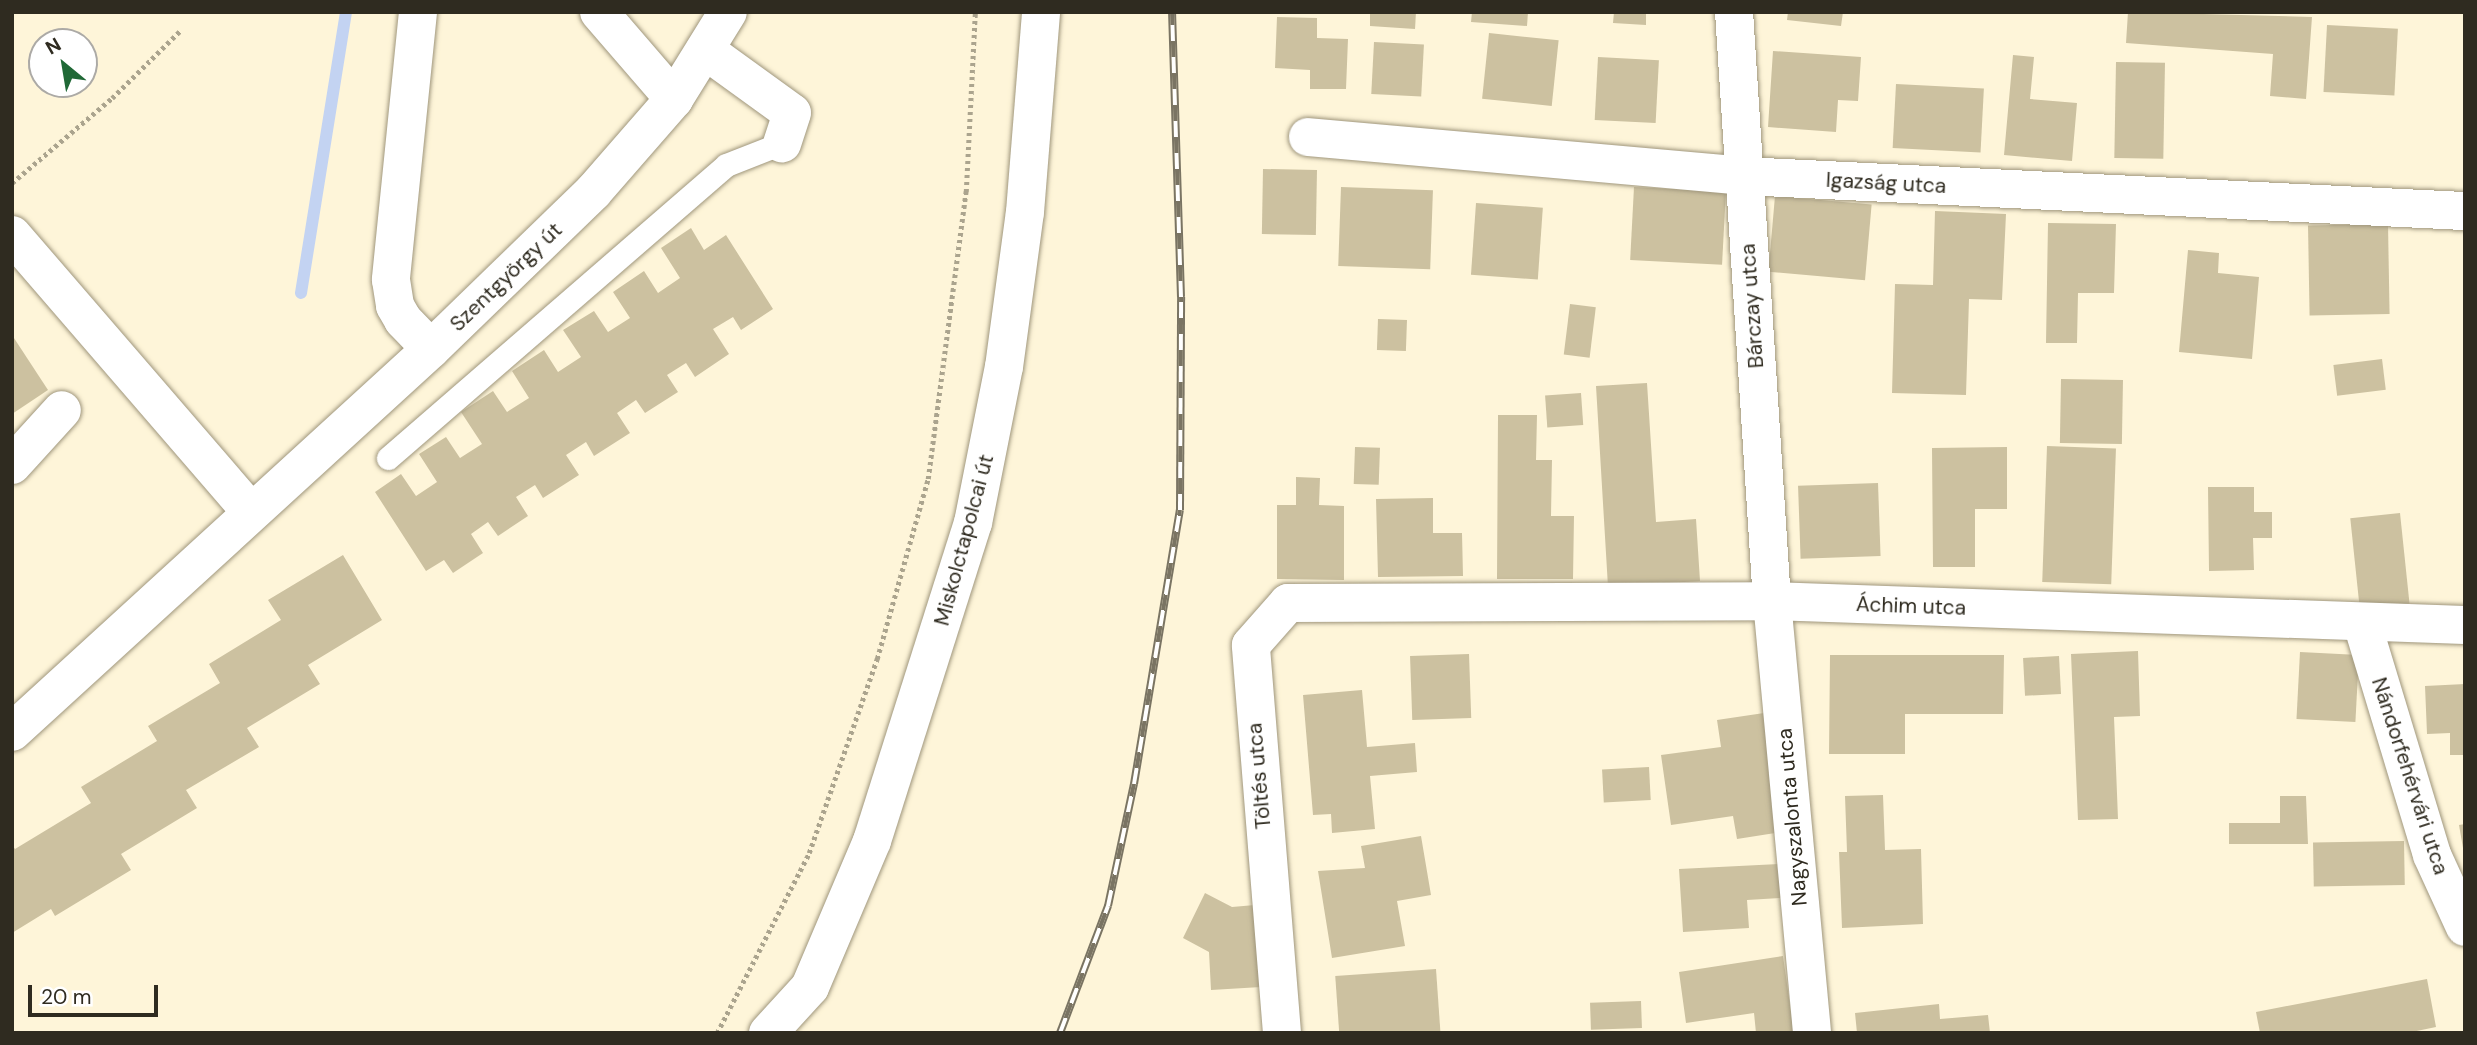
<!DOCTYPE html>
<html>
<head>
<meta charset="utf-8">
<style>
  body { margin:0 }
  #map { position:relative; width:2477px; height:1045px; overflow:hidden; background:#fef5d9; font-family:"DM Sans",sans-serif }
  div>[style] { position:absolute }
  .stream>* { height:12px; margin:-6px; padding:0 6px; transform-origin:6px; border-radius:6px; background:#c3d3f2 }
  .building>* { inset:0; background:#ccc1a0; transform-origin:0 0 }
  .path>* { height:4.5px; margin-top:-2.25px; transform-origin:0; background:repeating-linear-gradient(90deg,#aba48e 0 3.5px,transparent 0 7px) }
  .roads { filter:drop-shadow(0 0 2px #9f967c) drop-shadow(0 0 2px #9f967c) }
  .service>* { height:23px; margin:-11.5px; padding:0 11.5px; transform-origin:11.5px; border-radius:11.5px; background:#fff }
  .minor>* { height:38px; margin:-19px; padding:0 19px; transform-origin:19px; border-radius:19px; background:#fff }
  .tertiary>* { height:38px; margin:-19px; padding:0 19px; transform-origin:19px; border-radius:19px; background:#fff }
  .rail>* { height:8px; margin-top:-4px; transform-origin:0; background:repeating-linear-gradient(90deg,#fff 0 16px,#7a7463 0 32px); box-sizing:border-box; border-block:2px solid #7a7463 }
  span { translate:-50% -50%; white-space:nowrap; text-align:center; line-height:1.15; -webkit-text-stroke:5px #fff; paint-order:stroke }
  .street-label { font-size:21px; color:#2f2b20 }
  .frame { position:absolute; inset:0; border:14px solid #2f2b20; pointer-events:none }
  .north { position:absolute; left:28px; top:28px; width:70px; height:70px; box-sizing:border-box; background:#fff; border:2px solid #acaaa6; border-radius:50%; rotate:330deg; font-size:19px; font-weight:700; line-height:28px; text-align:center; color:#2f2b20 }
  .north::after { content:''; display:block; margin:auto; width:24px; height:32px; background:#206936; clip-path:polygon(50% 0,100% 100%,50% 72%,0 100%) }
  .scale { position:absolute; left:28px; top:985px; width:130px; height:32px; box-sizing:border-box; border:4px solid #2f2b20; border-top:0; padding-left:9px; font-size:21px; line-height:24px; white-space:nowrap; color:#2f2b20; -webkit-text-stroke:5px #fff; paint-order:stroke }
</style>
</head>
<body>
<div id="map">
  <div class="stream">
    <i style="left:301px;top:293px;width:285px;rotate:-80.9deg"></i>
  </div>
  <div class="building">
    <i style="clip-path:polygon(1370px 12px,1416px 12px,1415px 29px,1370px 26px)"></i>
    <i style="clip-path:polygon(1472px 12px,1528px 12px,1527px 26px,1471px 22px)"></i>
    <i style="clip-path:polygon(1614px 12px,1646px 12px,1646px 25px,1613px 23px)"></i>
    <i style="clip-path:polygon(1788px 12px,1843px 12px,1841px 26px,1787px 20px)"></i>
    <i style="clip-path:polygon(2128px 12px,2312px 17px,2306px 99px,2270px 96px,2273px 54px,2126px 43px)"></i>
    <i style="clip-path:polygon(1277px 17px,1317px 18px,1317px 38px,1348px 39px,1346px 89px,1310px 89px,1310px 70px,1275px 68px)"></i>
    <i style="left:2327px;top:25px;width:71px;height:67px;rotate:3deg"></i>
    <i style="left:1489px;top:33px;width:70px;height:66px;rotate:6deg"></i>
    <i style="left:1374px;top:42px;width:50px;height:52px;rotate:3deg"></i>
    <i style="clip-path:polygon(1773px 51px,1861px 57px,1858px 101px,1838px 100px,1836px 132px,1768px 127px)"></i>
    <i style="clip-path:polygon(2013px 55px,2034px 57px,2030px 99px,2077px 103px,2072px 161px,2004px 155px)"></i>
    <i style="left:1598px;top:57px;width:61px;height:63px;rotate:3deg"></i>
    <i style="left:2116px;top:62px;width:49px;height:96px;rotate:1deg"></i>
    <i style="left:1896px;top:84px;width:88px;height:64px;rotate:3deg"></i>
    <i style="left:1263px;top:169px;width:54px;height:65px;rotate:1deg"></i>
    <i style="left:1341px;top:187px;width:92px;height:79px;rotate:2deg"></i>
    <i style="left:1634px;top:187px;width:92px;height:73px;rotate:3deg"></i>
    <i style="left:1775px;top:196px;width:97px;height:76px;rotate:5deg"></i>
    <i style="left:1476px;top:203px;width:67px;height:72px;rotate:4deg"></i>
    <i style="clip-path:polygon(1935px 211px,2006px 214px,2002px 300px,1969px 299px,1966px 395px,1892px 393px,1895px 284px,1933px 285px)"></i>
    <i style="clip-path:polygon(2048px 223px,2116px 224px,2114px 293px,2078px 293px,2077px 343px,2046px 343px)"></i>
    <i style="left:2388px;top:224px;width:90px;height:80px;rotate:89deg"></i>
    <i style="clip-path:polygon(691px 228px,704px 250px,726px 235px,773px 309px,741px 330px,733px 317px,713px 329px,729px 354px,695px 377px,686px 363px,667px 375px,678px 392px,645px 413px,636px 400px,617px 413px,630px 433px,594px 456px,586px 442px,566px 455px,579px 475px,543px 498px,535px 485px,516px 497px,528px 516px,498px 536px,488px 522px,471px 534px,483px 553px,453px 573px,444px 560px,426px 571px,375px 492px,401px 474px,416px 496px,437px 482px,419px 454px,446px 437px,460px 458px,482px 444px,461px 412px,493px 391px,507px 412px,529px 398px,512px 371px,544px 350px,558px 372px,581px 357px,563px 330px,594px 311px,608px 332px,630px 318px,613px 292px,644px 271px,658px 293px,680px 278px,661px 248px)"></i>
    <i style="clip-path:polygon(2188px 250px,2219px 253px,2218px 273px,2259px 277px,2252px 359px,2179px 352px)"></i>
    <i style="left:1570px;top:304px;width:26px;height:51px;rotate:7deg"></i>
    <i style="left:1378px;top:319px;width:29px;height:31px;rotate:2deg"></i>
    <i style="clip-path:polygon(12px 335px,48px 390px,12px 414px)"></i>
    <i style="left:2382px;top:359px;width:31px;height:49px;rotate:83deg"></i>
    <i style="left:2061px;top:379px;width:62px;height:64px;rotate:1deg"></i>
    <i style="clip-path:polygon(1647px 383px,1656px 522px,1696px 519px,1700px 581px,1608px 587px,1596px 386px)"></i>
    <i style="left:1581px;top:393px;width:32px;height:36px;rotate:86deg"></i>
    <i style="clip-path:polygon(1498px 415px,1537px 415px,1536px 460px,1552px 460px,1551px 516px,1574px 516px,1573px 579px,1497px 579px)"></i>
    <i style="left:2047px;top:446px;width:69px;height:136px;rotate:2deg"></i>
    <i style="left:1355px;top:447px;width:25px;height:37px;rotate:2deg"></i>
    <i style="clip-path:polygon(2007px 447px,2007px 509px,1975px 509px,1975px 567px,1933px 567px,1932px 448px)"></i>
    <i style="clip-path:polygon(1296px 477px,1320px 478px,1319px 505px,1344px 506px,1344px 580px,1277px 579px,1277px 505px,1296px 505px)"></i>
    <i style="left:1878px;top:483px;width:73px;height:80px;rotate:88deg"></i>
    <i style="clip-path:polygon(2208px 487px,2254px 487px,2254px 512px,2272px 512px,2272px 538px,2253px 538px,2254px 570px,2209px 571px)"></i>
    <i style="clip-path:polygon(1433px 498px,1433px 533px,1462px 533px,1463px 576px,1378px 577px,1376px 499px)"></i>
    <i style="left:2400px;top:513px;width:91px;height:50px;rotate:84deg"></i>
    <i style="clip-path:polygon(343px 555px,382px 620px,308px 665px,320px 684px,247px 728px,259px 747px,186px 790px,197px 808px,121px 854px,131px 870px,55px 916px,51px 909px,12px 933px,12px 845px,15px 849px,91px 803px,81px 787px,157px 741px,148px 726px,220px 683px,209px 664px,281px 620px,268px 600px)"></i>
    <i style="clip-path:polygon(2138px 651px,2140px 716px,2114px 717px,2118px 819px,2078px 820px,2071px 654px)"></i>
    <i style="left:2300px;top:652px;width:59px;height:67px;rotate:3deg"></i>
    <i style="left:1469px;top:654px;width:64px;height:59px;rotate:88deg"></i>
    <i style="clip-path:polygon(1830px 655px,2004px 655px,2003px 714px,1905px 714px,1905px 754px,1829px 754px)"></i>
    <i style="left:2059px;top:656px;width:38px;height:36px;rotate:87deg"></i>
    <i style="clip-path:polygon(2465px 684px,2465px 755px,2450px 755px,2450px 733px,2427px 734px,2425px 686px)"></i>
    <i style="clip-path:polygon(1362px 690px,1367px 747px,1415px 743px,1417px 772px,1370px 776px,1375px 829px,1332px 833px,1331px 814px,1313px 815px,1303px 695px)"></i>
    <i style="clip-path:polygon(1764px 713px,1782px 832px,1737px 839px,1733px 816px,1671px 825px,1661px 755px,1721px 747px,1717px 720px)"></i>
    <i style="left:1649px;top:767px;width:33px;height:47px;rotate:87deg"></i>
    <i style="clip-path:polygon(1883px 795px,1885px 850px,1921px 849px,1923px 924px,1842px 928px,1839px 852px,1847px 852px,1845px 796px)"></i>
    <i style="clip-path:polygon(2280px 796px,2306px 796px,2308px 844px,2229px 844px,2229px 823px,2280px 823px)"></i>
    <i style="clip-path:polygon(2465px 824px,2465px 847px,2463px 848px,2459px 825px)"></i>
    <i style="clip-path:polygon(1421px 836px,1431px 895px,1397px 901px,1405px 946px,1332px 958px,1318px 871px,1365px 868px,1361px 846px)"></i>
    <i style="left:2404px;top:841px;width:44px;height:91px;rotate:89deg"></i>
    <i style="clip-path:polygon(1779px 864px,1781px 898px,1747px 900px,1749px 928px,1683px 932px,1679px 869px)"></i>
    <i style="clip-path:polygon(1205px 893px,1232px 907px,1255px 905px,1261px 987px,1211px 990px,1209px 952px,1183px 938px)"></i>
    <i style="clip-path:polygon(1783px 956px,1794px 1033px,1756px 1033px,1754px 1013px,1686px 1023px,1679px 972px)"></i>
    <i style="left:1436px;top:969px;width:64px;height:101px;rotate:86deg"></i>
    <i style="clip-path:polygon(2427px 979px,2436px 1027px,2407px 1033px,2260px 1033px,2256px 1012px)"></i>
    <i style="left:1641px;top:1001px;width:27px;height:51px;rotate:88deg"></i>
    <i style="clip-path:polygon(1939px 1004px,1940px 1019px,1988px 1015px,1990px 1033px,1857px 1033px,1855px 1013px)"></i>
  </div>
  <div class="path">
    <i style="left:12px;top:183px;width:131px;rotate:-40.4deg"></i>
    <i style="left:112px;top:98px;width:97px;rotate:-44.6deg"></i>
    <i style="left:717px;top:1033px;width:202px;rotate:-62.9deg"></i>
    <i style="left:809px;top:853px;width:206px;rotate:-70.7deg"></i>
    <i style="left:877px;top:659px;width:187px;rotate:-74.2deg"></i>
    <i style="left:928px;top:479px;width:290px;rotate:-82.5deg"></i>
    <i style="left:966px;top:192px;width:180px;rotate:-87.1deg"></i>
  </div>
  <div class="roads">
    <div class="service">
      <i style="left:388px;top:458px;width:447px;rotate:-40.9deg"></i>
      <i style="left:726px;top:165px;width:60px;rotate:-21.4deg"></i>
    </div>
    <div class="minor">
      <i style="left:418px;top:12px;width:269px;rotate:95.8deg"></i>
      <i style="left:391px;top:280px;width:26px;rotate:81deg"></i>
      <i style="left:395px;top:306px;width:16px;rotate:60deg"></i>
      <i style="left:403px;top:320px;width:40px;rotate:46deg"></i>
      <i style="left:599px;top:12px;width:115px;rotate:49.2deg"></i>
      <i style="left:1734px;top:12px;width:590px;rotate:86.31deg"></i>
      <i style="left:1772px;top:601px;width:434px;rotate:84.7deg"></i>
      <i style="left:705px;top:50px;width:107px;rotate:35.9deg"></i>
      <i style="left:792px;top:113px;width:32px;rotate:108deg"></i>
      <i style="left:1308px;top:137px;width:437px;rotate:5.1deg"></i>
      <i style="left:1743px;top:176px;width:723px;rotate:2.78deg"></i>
      <i style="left:12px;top:235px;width:366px;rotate:49.2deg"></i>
      <i style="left:12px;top:465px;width:74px;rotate:-47.7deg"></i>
      <i style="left:2362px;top:623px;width:242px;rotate:73.2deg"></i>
      <i style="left:2432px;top:855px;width:79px;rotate:65.4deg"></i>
      <i style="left:12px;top:732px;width:568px;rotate:-42.43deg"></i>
      <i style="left:431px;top:349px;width:226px;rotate:-44.1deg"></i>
      <i style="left:593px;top:192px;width:123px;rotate:-48.9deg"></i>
      <i style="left:674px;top:99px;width:102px;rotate:-58.2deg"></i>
      <i style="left:1282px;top:1033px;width:389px;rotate:-94.6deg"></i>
      <i style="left:1251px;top:645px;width:56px;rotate:-48.6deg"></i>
      <i style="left:1288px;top:603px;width:484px;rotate:-0.2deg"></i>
      <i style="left:1772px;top:601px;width:693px;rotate:1.98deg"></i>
    </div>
    <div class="tertiary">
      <i style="left:768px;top:1033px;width:62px;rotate:-47.6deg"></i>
      <i style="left:810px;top:987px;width:159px;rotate:-67deg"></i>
      <i style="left:872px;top:841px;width:334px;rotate:-72.4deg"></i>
      <i style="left:973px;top:523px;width:159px;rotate:-78.8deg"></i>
      <i style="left:1004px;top:367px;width:156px;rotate:-82.3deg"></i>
      <i style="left:1025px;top:212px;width:201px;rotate:-85.4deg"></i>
    </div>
  </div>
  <div class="rail">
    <i style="left:1060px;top:1033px;width:136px;rotate:-69.3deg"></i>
    <i style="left:1108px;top:906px;width:125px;rotate:-78deg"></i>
    <i style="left:1134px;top:784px;width:278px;rotate:-80.5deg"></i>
    <i style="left:1180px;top:510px;width:213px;rotate:-89.7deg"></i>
    <i style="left:1181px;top:297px;width:285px;rotate:-91.8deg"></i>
  </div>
  <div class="street-label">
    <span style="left:1886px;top:183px;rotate:3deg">Igazság utca</span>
    <span style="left:506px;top:277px;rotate:-44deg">Szentgyörgy út</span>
    <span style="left:1752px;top:306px;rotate:-94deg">Bárczay utca</span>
    <span style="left:964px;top:540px;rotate:-75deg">Miskolctapolcai út</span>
    <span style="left:1911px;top:606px;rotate:2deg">Áchim utca</span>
    <span style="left:1259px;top:776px;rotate:-95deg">Töltés utca</span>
    <span style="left:2410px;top:776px;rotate:72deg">Nándorfehérvári utca</span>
    <span style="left:1792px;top:817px;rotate:-95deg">Nagyszalonta utca</span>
  </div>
  <div class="frame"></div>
  <div class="north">N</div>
  <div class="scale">20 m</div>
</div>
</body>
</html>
